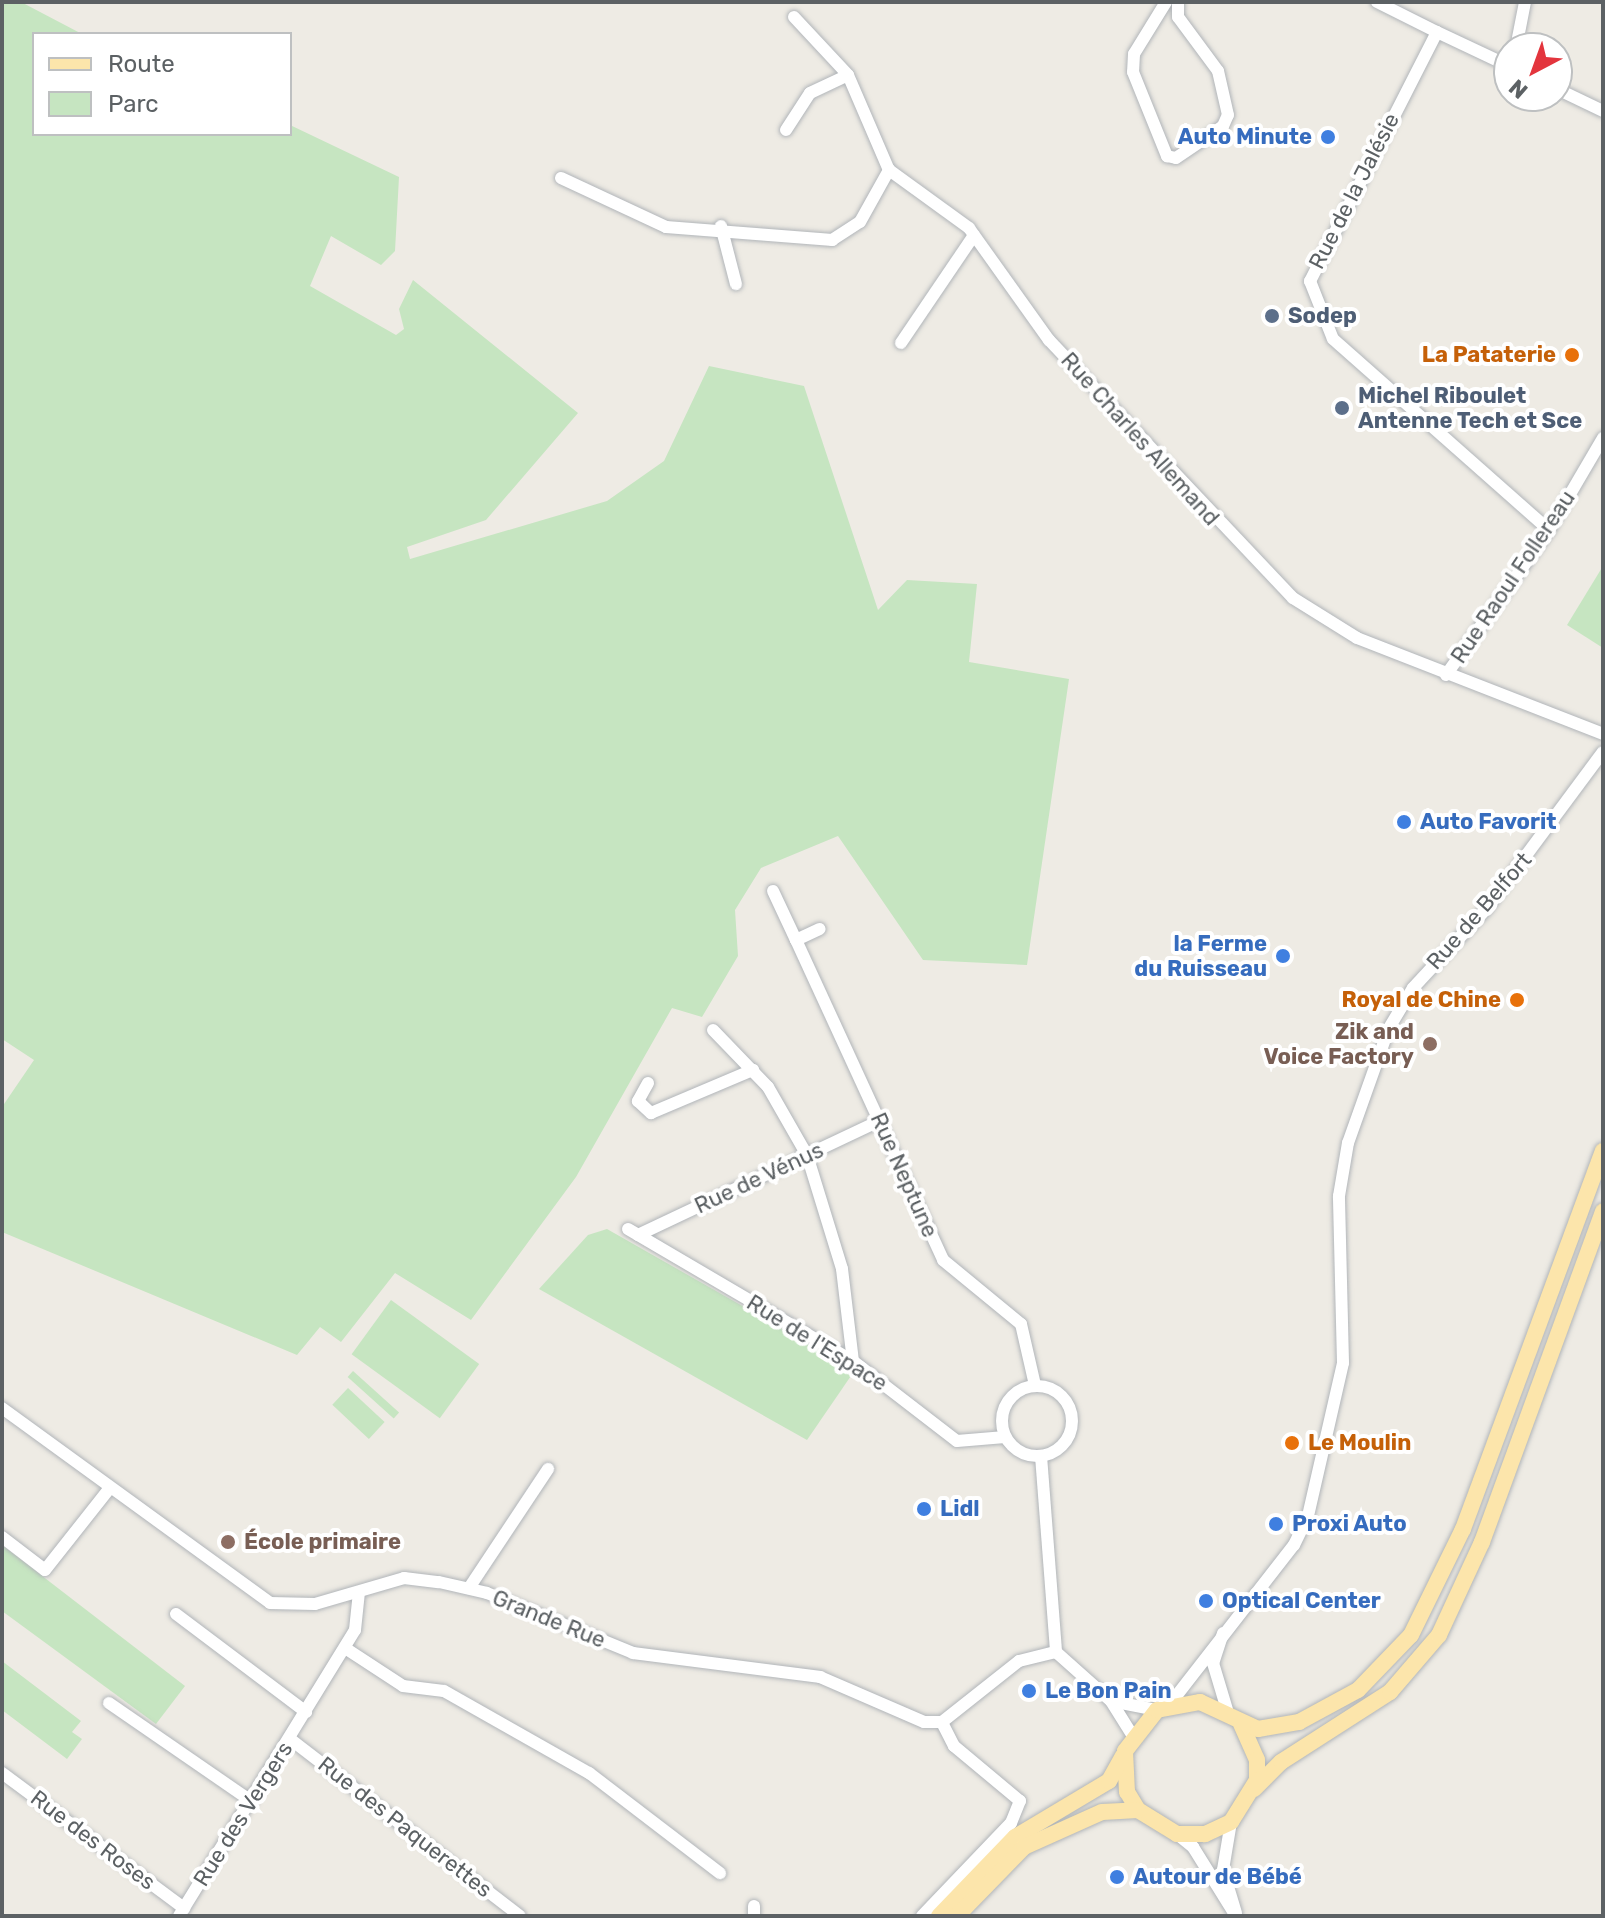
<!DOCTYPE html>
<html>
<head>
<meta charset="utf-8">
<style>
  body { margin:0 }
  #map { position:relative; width:1605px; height:1918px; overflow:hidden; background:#eeebe4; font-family:Rubik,sans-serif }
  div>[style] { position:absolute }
  .green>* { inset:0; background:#c6e5c1; transform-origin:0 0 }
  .roads { filter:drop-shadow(0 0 2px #b1b5b9) drop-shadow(0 0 2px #b1b5b9) }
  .minor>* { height:12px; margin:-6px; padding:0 6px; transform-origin:6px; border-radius:6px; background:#fff }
  .minor>.ring { margin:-6px; padding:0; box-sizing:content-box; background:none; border:12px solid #fff; border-radius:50% }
  .major>* { height:16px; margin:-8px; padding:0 8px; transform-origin:8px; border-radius:8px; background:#fce5ab }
  .dots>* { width:22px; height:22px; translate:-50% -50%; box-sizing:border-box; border:4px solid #fff; border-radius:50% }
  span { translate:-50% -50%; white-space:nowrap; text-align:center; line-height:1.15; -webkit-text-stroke:8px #fff; paint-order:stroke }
  .shop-label { font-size:22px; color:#366cbe; font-weight:700 }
  .right { translate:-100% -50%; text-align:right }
  .left { translate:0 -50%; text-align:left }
  .street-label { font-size:22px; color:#5c6164 }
  .service-label { font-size:22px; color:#4e5e75; font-weight:700 }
  .food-label { font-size:22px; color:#c56008; font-weight:700 }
  .education-label { font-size:22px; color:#785e54; font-weight:700 }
  .frame { position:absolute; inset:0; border:4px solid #5c6164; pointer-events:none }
  .legend { position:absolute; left:32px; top:32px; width:260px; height:104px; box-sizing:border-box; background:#fff; border:2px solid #bec0c1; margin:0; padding:10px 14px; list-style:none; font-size:24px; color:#5c6164 }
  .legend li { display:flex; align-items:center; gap:16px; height:40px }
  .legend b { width:40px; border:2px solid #bec0c1 }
  .north { position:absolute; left:1493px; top:32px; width:80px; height:80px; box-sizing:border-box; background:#fff; border:2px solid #bec0c1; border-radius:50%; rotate:221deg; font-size:22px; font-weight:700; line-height:32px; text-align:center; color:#5c6164 }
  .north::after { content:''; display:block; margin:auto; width:28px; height:36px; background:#e3353d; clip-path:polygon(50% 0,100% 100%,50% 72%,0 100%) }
</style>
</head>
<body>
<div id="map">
  <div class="green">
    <i style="clip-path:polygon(21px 2px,82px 34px,34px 34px,34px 134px,290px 134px,290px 125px,399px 177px,395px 251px,381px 265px,331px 236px,310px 286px,396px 335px,404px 329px,399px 309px,413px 280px,578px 413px,486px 520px,407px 547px,410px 559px,607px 501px,664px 461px,709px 366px,804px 386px,878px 610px,907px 580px,977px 584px,969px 662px,1069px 679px,1027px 965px,923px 960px,838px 836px,761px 868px,735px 910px,738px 956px,702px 1017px,672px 1008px,576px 1177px,471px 1320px,395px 1273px,341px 1342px,320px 1327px,297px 1355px,2px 1232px,2px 1107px,34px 1060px,2px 1039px,2px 4px)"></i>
    <i style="clip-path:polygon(1603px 566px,1603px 648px,1567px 625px)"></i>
    <i style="clip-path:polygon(607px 1229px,855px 1370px,807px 1440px,539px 1289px,588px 1235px)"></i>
    <i style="left:391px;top:1300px;width:109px;height:67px;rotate:36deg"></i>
    <i style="left:353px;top:1371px;width:62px;height:8px;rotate:42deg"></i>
    <i style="left:348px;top:1388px;width:50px;height:23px;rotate:43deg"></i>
    <i style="clip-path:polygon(2px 1545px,185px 1686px,156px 1724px,2px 1611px)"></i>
    <i style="clip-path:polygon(2px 1661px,81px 1721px,72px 1732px,82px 1739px,67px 1759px,2px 1710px)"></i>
  </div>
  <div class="roads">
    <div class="minor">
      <i style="left:1166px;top:2px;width:61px;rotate:121.6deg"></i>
      <i style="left:1134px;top:54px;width:18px;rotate:93deg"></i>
      <i style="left:1133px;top:72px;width:91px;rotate:68deg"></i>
      <i style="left:1167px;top:156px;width:9px;rotate:13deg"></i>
      <i style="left:1176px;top:158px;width:57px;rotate:-34.2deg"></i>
      <i style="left:1223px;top:126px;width:12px;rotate:-66deg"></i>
      <i style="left:1228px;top:115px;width:45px;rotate:-102.8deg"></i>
      <i style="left:1218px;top:71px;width:67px;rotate:-126.5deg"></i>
      <i style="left:1178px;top:17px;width:15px;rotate:-90deg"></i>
      <i style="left:1377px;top:2px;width:67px;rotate:26.6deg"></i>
      <i style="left:794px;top:17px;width:79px;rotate:47deg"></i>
      <i style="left:1516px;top:48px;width:47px;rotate:-78.9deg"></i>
      <i style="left:1509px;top:66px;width:80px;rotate:-154.7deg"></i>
      <i style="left:1437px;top:32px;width:280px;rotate:117deg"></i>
      <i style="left:1310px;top:281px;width:62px;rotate:68.4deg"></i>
      <i style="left:1333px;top:339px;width:288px;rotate:41.5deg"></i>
      <i style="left:1557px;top:89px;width:51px;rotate:25.6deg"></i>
      <i style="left:786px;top:130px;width:44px;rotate:-57deg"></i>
      <i style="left:810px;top:93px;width:42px;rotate:-25.3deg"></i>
      <i style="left:848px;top:75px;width:103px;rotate:66.7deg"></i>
      <i style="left:889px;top:170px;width:99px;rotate:35.9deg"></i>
      <i style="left:969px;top:228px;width:138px;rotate:54.5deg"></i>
      <i style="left:1049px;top:340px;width:355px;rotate:46.6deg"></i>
      <i style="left:1293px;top:598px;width:75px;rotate:32deg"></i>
      <i style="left:1357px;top:638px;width:264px;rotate:21.3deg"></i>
      <i style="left:561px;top:178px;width:116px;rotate:25deg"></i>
      <i style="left:666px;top:227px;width:167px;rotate:4.5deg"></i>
      <i style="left:832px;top:240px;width:33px;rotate:-33deg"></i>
      <i style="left:860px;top:222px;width:60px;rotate:-60.9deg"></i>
      <i style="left:721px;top:226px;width:60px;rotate:75.5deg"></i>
      <i style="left:901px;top:343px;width:130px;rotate:-55.9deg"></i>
      <i style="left:1446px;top:675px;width:178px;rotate:-54.6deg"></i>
      <i style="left:1549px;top:530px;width:107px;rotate:-59.6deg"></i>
      <i style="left:773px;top:891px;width:54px;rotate:64.9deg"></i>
      <i style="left:796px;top:940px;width:26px;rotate:-25deg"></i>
      <i style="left:796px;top:940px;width:352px;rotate:65.3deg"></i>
      <i style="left:943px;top:1260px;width:101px;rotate:39.4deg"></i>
      <i style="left:1021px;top:1324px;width:63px;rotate:77.1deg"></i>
      <i style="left:713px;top:1030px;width:79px;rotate:46deg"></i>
      <i style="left:768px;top:1087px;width:78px;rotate:60.2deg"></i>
      <i style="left:807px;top:1155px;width:119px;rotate:72.9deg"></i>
      <i style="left:842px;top:1269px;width:93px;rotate:83.2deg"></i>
      <i style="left:648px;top:1083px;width:21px;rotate:119deg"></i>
      <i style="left:638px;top:1101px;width:18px;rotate:43deg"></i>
      <i style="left:651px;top:1113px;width:111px;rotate:-22.9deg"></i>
      <i style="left:628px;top:1229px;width:261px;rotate:30.4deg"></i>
      <i style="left:853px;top:1361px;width:131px;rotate:37.6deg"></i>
      <i style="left:957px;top:1441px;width:48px;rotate:-4.8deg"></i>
      <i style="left:638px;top:1235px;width:267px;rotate:-25.3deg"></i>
      <i class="ring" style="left:1002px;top:1386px;width:58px;height:58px"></i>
      <i style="left:2px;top:1408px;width:331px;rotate:36deg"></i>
      <i style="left:270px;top:1603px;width:45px;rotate:1.3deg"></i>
      <i style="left:315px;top:1604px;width:93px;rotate:-16.3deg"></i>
      <i style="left:404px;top:1578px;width:35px;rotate:7deg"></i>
      <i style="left:439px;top:1582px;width:49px;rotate:12.9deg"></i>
      <i style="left:487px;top:1593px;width:158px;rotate:22.3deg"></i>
      <i style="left:633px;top:1653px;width:189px;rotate:7.3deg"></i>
      <i style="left:820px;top:1677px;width:113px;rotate:23.4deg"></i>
      <i style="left:924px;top:1722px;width:18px"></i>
      <i style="left:942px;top:1722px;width:98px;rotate:-38.4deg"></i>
      <i style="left:1019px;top:1661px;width:38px;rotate:-14deg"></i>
      <i style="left:1056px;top:1652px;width:74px;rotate:41.7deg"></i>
      <i style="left:1111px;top:1701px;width:39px;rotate:58deg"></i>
      <i style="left:1041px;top:1456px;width:197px;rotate:85.6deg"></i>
      <i style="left:2px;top:1537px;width:54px;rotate:37.5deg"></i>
      <i style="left:45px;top:1570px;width:103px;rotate:-51.7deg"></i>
      <i style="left:469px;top:1588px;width:143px;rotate:-56.4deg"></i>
      <i style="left:176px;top:1614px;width:163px;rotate:37deg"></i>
      <i style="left:1223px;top:1633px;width:32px;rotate:108deg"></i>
      <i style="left:1213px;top:1663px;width:52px;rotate:73.3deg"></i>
      <i style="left:345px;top:1648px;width:69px;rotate:33.2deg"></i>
      <i style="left:403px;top:1686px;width:41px;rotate:7deg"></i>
      <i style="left:444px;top:1691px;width:167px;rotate:29.5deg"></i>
      <i style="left:589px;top:1773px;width:165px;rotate:37.4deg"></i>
      <i style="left:1111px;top:1701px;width:47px;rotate:11.1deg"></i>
      <i style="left:109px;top:1703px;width:173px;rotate:34.6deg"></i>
      <i style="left:1170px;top:1704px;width:202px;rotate:-52.1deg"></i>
      <i style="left:1294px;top:1545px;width:32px;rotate:-64deg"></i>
      <i style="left:1308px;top:1516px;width:157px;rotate:-77.1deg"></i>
      <i style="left:1343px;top:1363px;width:167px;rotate:-91.4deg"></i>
      <i style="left:1339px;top:1196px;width:54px;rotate:-80.4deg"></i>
      <i style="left:1348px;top:1143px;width:122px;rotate:-70.4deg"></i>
      <i style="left:1389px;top:1028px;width:47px;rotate:-59deg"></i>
      <i style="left:1413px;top:988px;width:109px;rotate:-47.2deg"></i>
      <i style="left:1487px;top:908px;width:194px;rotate:-53.4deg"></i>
      <i style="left:290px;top:1739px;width:290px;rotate:37.6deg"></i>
      <i style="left:2px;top:1773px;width:227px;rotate:36.6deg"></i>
      <i style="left:1231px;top:1822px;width:49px;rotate:99.5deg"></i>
      <i style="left:1223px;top:1870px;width:45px;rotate:73.2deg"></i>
      <i style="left:1177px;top:1834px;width:21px;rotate:39deg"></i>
      <i style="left:1193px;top:1847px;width:81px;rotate:58.1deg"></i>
      <i style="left:179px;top:1916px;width:336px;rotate:-58.4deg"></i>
      <i style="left:355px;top:1630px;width:37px;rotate:-84deg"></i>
      <i style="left:754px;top:1916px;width:10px;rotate:-90deg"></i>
      <i style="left:922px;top:1916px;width:129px;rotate:-46.3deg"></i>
      <i style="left:1011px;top:1823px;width:24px;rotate:-68deg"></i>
      <i style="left:1020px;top:1801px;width:86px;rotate:-140.2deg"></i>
      <i style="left:954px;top:1746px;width:27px;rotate:-117deg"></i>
    </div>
    <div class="major">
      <i style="left:1241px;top:1724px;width:39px;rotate:66deg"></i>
      <i style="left:1257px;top:1760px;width:20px;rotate:90deg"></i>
      <i style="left:1257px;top:1780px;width:49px;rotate:121.8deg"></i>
      <i style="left:1231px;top:1822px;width:29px;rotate:155deg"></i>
      <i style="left:1205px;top:1834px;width:28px;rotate:180deg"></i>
      <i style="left:1177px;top:1834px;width:46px;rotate:-148.4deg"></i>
      <i style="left:1138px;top:1810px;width:21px;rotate:-121deg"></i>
      <i style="left:1127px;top:1792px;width:41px;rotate:-92.8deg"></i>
      <i style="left:1125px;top:1751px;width:52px;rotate:-52deg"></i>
      <i style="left:1157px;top:1710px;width:44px;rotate:-10.5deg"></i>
      <i style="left:1200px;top:1702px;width:64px;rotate:25deg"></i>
      <i style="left:1258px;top:1729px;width:42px;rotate:-9.7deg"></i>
      <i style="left:1299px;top:1722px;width:67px;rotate:-28.5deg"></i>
      <i style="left:1358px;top:1690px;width:76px;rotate:-46.1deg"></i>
      <i style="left:1411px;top:1635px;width:118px;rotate:-63.9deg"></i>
      <i style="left:1463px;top:1529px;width:403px;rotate:-69.7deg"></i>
      <i style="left:1254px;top:1789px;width:38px;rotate:-45deg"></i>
      <i style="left:1281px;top:1762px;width:130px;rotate:-32.7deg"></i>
      <i style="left:1390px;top:1692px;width:75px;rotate:-49.3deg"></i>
      <i style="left:1439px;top:1635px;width:102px;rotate:-65.2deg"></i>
      <i style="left:1482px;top:1542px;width:352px;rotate:-69.9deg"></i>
      <i style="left:939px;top:1916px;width:110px;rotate:-46.1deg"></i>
      <i style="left:1015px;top:1837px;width:109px;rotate:-30.8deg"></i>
      <i style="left:1109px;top:1781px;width:29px;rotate:-61deg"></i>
      <i style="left:957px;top:1916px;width:96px;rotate:-45.8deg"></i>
      <i style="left:1024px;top:1847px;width:85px;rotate:-24.2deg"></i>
      <i style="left:1102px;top:1812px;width:36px;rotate:-3deg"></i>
    </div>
  </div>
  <div class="dots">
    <i style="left:1328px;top:137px;background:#3f7fe0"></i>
    <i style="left:1272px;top:316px;background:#5c6f8a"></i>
    <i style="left:1572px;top:355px;background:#e8710a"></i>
    <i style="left:1342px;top:408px;background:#5c6f8a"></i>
    <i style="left:1404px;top:822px;background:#3f7fe0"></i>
    <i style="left:1283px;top:956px;background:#3f7fe0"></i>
    <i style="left:1517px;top:1000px;background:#e8710a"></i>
    <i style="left:1430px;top:1044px;background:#8d6e63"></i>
    <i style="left:1292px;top:1443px;background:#e8710a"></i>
    <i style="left:924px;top:1509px;background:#3f7fe0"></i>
    <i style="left:1276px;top:1524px;background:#3f7fe0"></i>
    <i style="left:228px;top:1542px;background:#8d6e63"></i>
    <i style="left:1206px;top:1601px;background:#3f7fe0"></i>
    <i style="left:1029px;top:1691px;background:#3f7fe0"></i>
    <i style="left:1117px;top:1877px;background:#3f7fe0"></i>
  </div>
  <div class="shop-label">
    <span class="right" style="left:1312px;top:137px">Auto Minute</span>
    <span class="left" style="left:1420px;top:822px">Auto Favorit</span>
    <span class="right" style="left:1267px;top:956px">la Ferme<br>du Ruisseau</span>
    <span class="left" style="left:940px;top:1509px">Lidl</span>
    <span class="left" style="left:1292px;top:1524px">Proxi Auto</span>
    <span class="left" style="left:1222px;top:1601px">Optical Center</span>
    <span class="left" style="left:1045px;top:1691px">Le Bon Pain</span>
    <span class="left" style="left:1133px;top:1877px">Autour de Bébé</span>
  </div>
  <div class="street-label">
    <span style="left:1354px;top:191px;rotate:-63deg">Rue de la Jalésie</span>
    <span style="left:1140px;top:439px;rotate:48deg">Rue Charles Allemand</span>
    <span style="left:1513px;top:577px;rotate:-56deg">Rue Raoul Follereau</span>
    <span style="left:1479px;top:911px;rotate:-49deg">Rue de Belfort</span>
    <span style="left:904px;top:1175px;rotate:66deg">Rue Neptune</span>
    <span style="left:759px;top:1178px;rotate:-25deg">Rue de Vénus</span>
    <span style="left:817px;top:1343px;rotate:32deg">Rue de l'Espace</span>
    <span style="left:549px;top:1619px;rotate:22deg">Grande Rue</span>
    <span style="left:243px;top:1814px;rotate:-58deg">Rue des Vergers</span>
    <span style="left:405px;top:1827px;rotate:38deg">Rue des Paquerettes</span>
    <span style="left:93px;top:1840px;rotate:37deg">Rue des Roses</span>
  </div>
  <div class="service-label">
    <span class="left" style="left:1288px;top:316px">Sodep</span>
    <span class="left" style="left:1358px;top:408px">Michel Riboulet<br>Antenne Tech et Sce</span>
  </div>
  <div class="food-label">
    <span class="right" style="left:1556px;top:355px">La Pataterie</span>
    <span class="right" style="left:1501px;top:1000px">Royal de Chine</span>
    <span class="left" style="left:1308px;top:1443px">Le Moulin</span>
  </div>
  <div class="education-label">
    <span class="right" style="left:1414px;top:1044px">Zik and<br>Voice Factory</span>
    <span class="left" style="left:244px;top:1542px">École primaire</span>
  </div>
  <div class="frame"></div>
  <ul class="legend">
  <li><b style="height:10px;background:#fce5ab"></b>Route</li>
  <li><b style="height:22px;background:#c6e5c1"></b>Parc</li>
  </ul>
  <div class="north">N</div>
</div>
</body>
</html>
